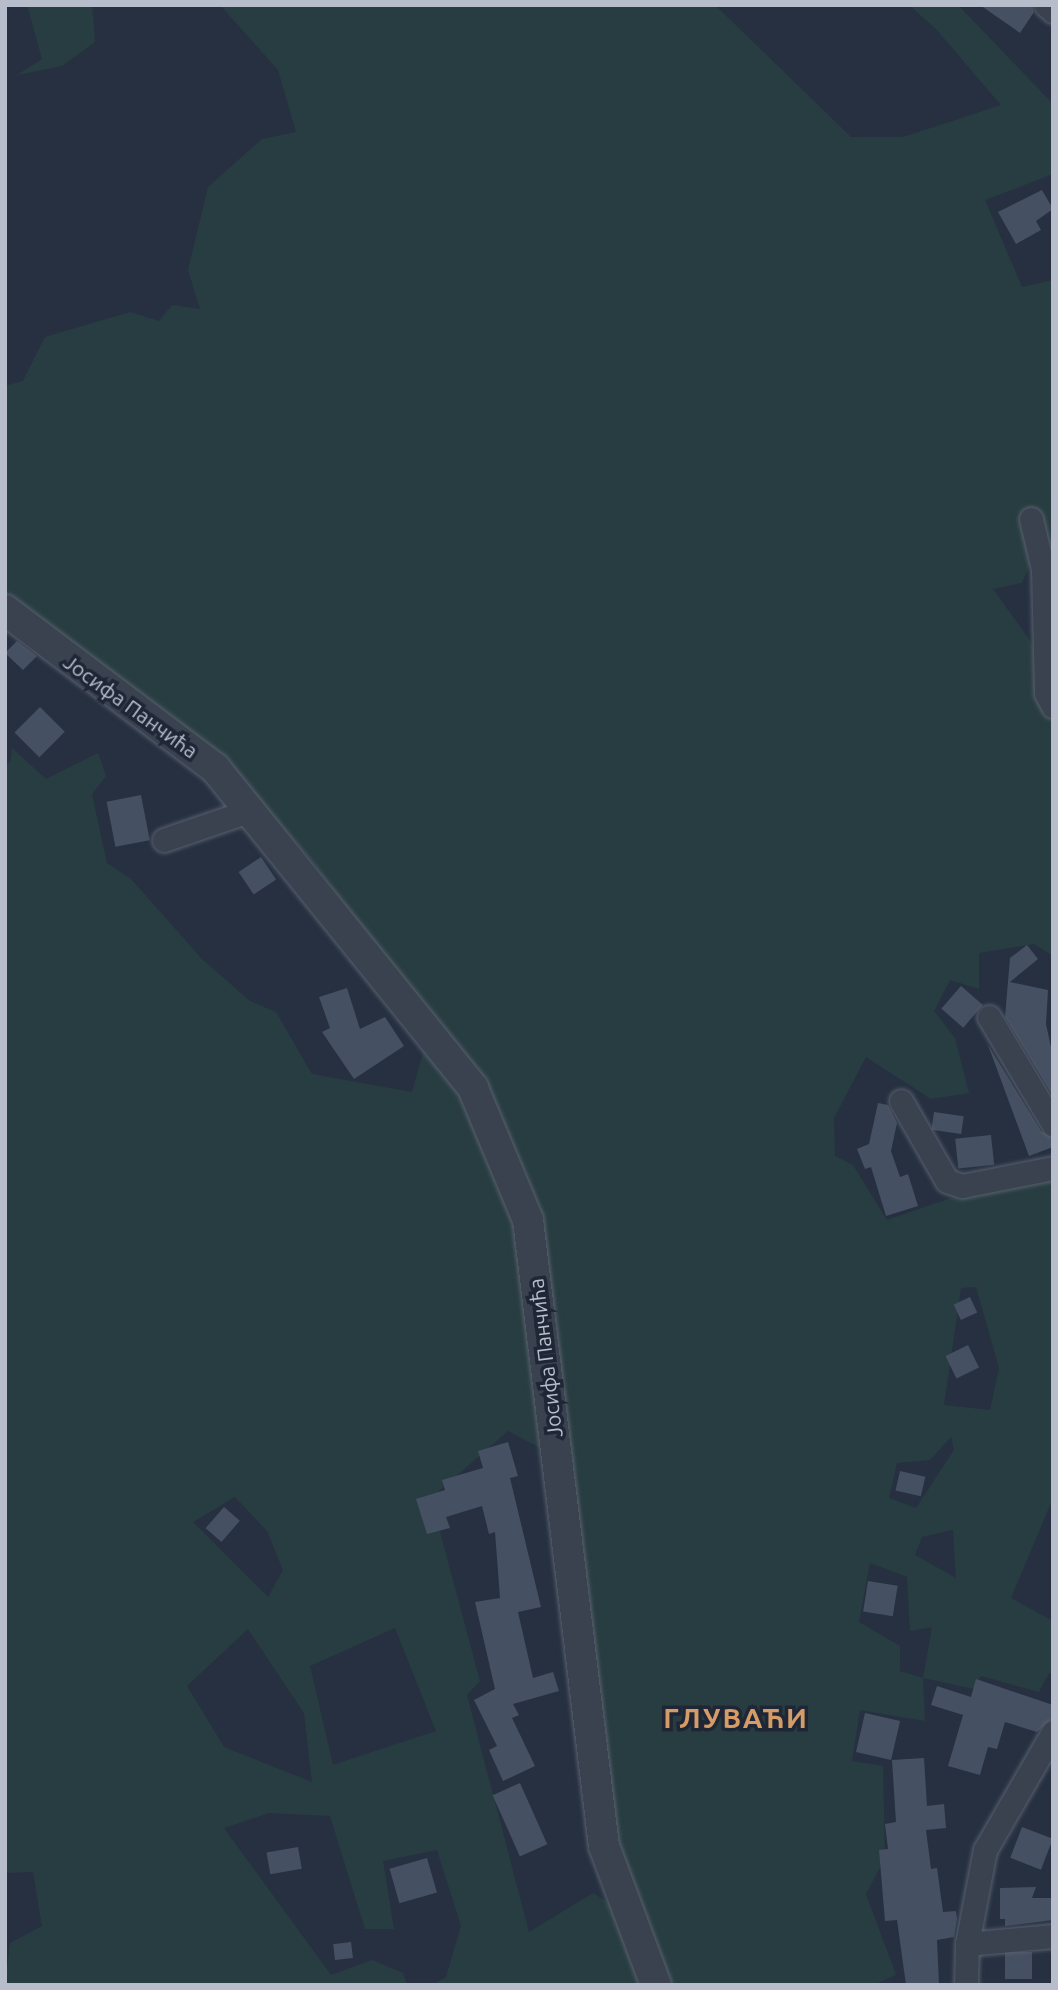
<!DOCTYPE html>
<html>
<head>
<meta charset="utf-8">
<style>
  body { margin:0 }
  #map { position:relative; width:1058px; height:1990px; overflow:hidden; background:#263041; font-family:Ubuntu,sans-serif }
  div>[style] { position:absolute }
  .green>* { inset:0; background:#283d41 }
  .building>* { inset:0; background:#455062; transform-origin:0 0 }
  .roads { filter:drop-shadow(0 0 2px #58606e) drop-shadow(0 0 2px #58606e) }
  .minor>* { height:23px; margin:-11.5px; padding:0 11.5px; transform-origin:11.5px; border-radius:11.5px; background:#3a4250 }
  .tertiary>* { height:30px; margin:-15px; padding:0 15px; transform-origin:15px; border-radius:15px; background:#3a4250 }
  span { translate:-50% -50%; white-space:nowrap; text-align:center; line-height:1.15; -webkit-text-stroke:7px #1f2736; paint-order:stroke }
  .street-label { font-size:21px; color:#b7bdcb }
  .district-label { font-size:28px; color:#d59c67; font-weight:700; letter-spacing:2px }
  .frame { position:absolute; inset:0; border:7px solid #b7bdcb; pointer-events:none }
</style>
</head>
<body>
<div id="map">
  <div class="green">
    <i style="clip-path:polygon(27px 5px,92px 5px,95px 42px,62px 66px,17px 75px,42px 59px)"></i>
    <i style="clip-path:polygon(evenodd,220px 5px,715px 5px,851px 137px,903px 137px,1001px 105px,936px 29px,909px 5px,958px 5px,1053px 104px,1053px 174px,985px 200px,1022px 287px,1053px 280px,1053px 593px,1036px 552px,1022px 583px,993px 589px,1029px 639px,1053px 690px,1053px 956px,1034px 944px,979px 953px,979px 989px,950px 980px,934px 1011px,955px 1038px,969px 1093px,931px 1099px,866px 1057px,834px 1118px,835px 1156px,853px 1165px,887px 1220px,974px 1190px,1053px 1179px,1053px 1498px,1011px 1598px,1053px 1621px,1053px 1675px,1049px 1673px,1039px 1692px,981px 1676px,974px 1689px,923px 1678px,925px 1721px,860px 1710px,852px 1761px,883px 1766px,885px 1858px,866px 1894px,896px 1975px,873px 1985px,433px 1985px,446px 1977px,461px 1926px,437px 1850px,383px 1861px,394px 1929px,365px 1929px,330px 1816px,269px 1813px,224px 1828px,331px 1975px,372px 1960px,403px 1973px,407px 1985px,5px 1985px,10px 1943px,42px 1926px,33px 1872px,5px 1873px,5px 764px,10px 763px,12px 748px,46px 779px,98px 753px,106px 776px,92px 794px,107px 863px,131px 879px,202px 959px,250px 1001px,276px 1012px,312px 1074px,412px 1092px,432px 1020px,312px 861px,232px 770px,5px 596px,5px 386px,23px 381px,45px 337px,130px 312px,159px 321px,172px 305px,200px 309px,188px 270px,208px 187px,262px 139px,296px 132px,278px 70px,220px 5px,976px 1287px,999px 1368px,990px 1410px,944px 1405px,961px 1288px,976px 1287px,220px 5px,508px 1431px,542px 1449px,613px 1905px,593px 1893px,529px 1932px,467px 1695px,480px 1681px,431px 1498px,508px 1431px,220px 5px,951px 1437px,954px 1450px,916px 1508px,889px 1498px,897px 1463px,930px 1460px,951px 1437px,220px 5px,235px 1497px,267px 1531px,283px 1570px,268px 1597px,193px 1522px,235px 1497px,220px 5px,952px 1530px,953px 1530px,956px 1578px,915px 1555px,922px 1537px,952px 1530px,220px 5px,870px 1563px,907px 1577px,910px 1631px,932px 1627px,923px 1678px,900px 1671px,900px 1646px,859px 1622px,870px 1563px,220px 5px,395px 1628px,436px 1731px,333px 1765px,310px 1666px,395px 1628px,220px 5px,248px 1629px,304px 1713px,312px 1782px,224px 1747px,187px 1686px,248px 1629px)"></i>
  </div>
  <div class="building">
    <i style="clip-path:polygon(980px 5px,1032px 5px,1034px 12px,1020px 33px)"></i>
    <i style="clip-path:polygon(1042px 190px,1053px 209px,1036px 221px,1041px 230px,1016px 244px,998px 212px)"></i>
    <i style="clip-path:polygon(17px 641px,37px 656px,23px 670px,5px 653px)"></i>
    <i style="left:40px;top:707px;width:35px;height:36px;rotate:45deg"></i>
    <i style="left:141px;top:795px;width:46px;height:35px;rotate:79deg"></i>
    <i style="left:261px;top:857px;width:27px;height:27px;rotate:56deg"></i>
    <i style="clip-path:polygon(1027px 945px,1038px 959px,1010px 982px,1048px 990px,1046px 1024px,1053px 1057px,1053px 1096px,1005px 1017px,1010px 958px)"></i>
    <i style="left:961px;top:986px;width:29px;height:30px;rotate:41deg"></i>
    <i style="clip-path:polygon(347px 988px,360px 1029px,385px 1017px,404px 1046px,354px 1079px,322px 1032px,330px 1028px,319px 997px)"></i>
    <i style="clip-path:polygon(988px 1045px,1041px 1131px,1053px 1138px,1053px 1147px,1029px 1156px)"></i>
    <i style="clip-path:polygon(878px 1103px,888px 1105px,897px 1123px,891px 1151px,900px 1177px,908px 1174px,918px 1206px,886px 1216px,871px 1167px,865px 1169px,857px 1149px,869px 1144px)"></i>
    <i style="left:934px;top:1112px;width:30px;height:18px;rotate:8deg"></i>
    <i style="left:991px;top:1135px;width:30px;height:36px;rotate:84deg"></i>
    <i style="left:970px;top:1297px;width:17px;height:18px;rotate:65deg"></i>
    <i style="left:968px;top:1345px;width:25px;height:25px;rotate:64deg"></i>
    <i style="clip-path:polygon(508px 1442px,518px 1476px,510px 1478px,541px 1607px,518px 1612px,533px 1678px,553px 1672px,559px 1691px,513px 1704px,519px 1715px,512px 1718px,535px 1766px,503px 1781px,489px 1750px,497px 1746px,474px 1700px,495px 1689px,475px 1602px,500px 1598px,495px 1532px,489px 1534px,482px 1506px,446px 1517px,450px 1528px,427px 1534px,416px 1499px,445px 1490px,442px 1480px,483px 1468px,478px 1451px)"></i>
    <i style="left:900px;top:1471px;width:26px;height:20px;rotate:13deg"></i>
    <i style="left:224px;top:1507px;width:21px;height:28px;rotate:41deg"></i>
    <i style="left:868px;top:1581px;width:30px;height:31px;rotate:9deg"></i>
    <i style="clip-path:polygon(976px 1679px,1053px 1705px,1053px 1718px,1037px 1732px,1005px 1722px,997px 1749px,988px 1747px,980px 1775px,948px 1766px,963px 1715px,931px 1705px,937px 1686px,971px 1697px)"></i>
    <i style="left:865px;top:1713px;width:36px;height:40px;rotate:13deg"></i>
    <i style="clip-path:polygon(924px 1758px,927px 1806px,944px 1804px,946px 1828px,926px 1830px,931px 1869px,937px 1868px,943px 1912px,956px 1911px,957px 1919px,954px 1937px,937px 1940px,939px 1985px,906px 1985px,897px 1920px,885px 1921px,879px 1850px,888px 1849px,885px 1824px,896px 1822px,892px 1760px)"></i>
    <i style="left:520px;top:1783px;width:67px;height:30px;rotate:66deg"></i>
    <i style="left:1022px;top:1827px;width:33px;height:33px;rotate:21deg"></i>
    <i style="left:298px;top:1847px;width:22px;height:32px;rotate:80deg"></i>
    <i style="left:427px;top:1858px;width:36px;height:39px;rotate:74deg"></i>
    <i style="clip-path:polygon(1036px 1887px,1032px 1898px,1053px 1898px,1053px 1920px,1005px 1926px,1005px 1919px,1000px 1919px,1000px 1888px)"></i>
    <i style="left:351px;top:1942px;width:16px;height:18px;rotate:83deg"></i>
    <i style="left:1032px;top:1952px;width:27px;height:27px;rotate:90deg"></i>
  </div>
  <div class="roads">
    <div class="minor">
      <i style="left:1046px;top:5px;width:9px;rotate:41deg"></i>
      <i style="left:1031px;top:519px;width:51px;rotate:76.5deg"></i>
      <i style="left:1043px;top:569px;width:124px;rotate:88.6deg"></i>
      <i style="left:1046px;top:693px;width:15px;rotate:62deg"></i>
      <i style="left:164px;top:840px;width:89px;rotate:-19deg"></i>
      <i style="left:989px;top:1017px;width:125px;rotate:59.1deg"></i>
      <i style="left:901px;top:1101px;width:92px;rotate:60.1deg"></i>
      <i style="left:947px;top:1181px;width:16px;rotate:18deg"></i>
      <i style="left:962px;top:1186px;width:93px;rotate:-11.2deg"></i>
      <i style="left:967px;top:1944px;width:86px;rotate:-5.3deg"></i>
      <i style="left:966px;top:1985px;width:41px;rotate:-88.6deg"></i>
      <i style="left:967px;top:1944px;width:96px;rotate:-79.2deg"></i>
      <i style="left:985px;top:1850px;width:136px;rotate:-60deg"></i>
    </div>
    <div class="tertiary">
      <i style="left:5px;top:610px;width:263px;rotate:37deg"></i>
      <i style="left:215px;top:768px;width:411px;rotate:51.1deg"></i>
      <i style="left:473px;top:1088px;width:143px;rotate:67.4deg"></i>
      <i style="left:528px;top:1220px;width:631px;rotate:83.08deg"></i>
      <i style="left:604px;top:1846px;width:148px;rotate:69.5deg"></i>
    </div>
  </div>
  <div class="street-label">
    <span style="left:131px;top:706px;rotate:36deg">Јосифа Панчића</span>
    <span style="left:545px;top:1358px;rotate:-97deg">Јосифа Панчића</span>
  </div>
  <div class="district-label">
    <span style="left:736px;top:1718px">ГЛУВАЋИ</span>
  </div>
  <div class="frame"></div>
</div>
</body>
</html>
